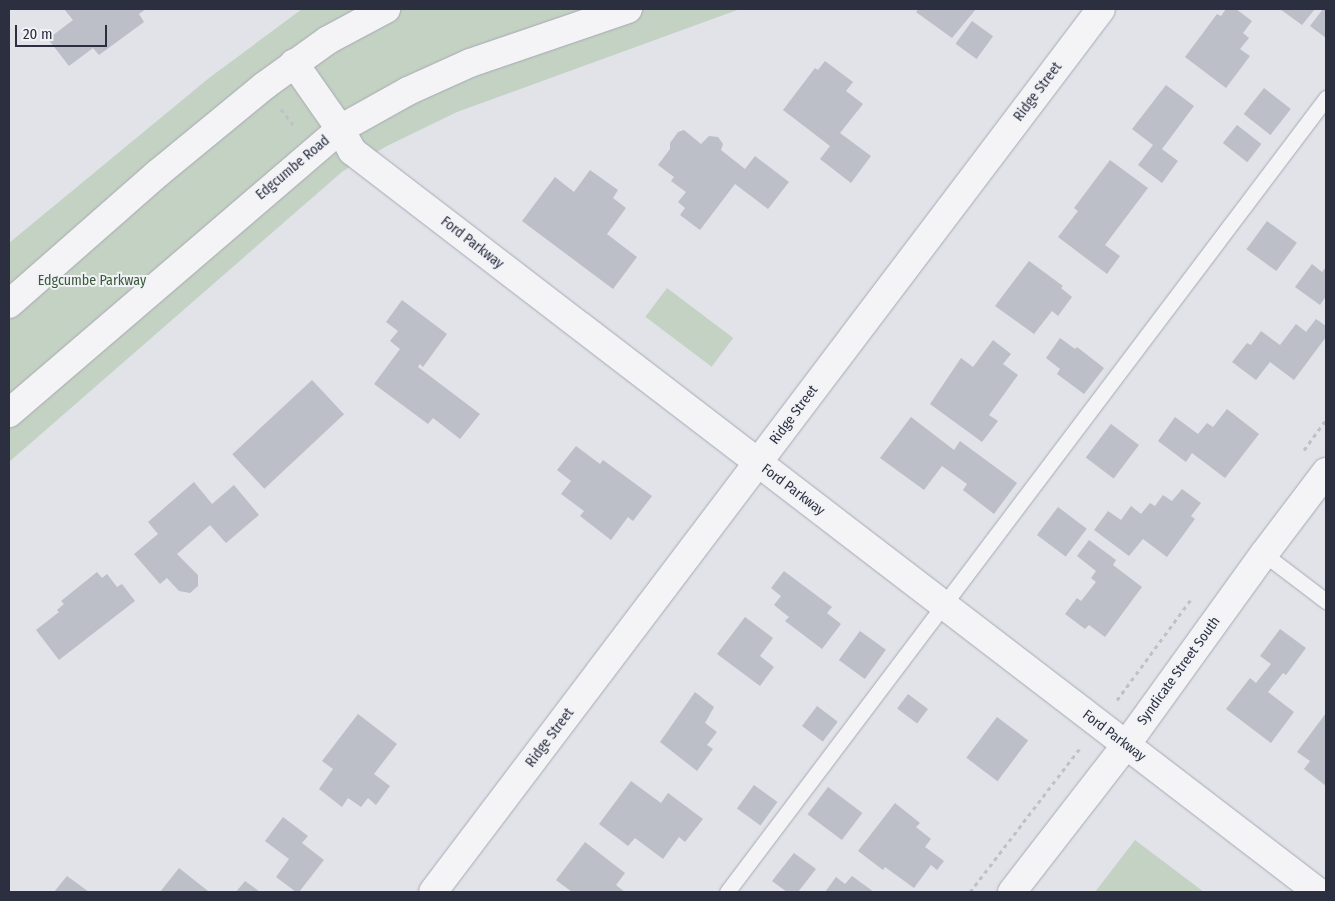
<!DOCTYPE html>
<html>
<head>
<meta charset="utf-8">
<style>
  body { margin:0 }
  #map { position:relative; width:1335px; height:901px; overflow:hidden; background:#e1e3e9; font-family:"Fira Sans Condensed",sans-serif }
  div>[style] { position:absolute }
  .green>* { inset:0; background:#c4d2c3; transform-origin:0 0 }
  .building>* { inset:0; background:#bcbec8; transform-origin:0 0 }
  .path>* { height:3px; margin-top:-1.5px; transform-origin:0; background:repeating-linear-gradient(90deg,#c0c1c7 0 4px,transparent 0 8px) }
  .roads { filter:drop-shadow(0 0 1px #a7a9b3) drop-shadow(0 0 1px #a7a9b3) }
  .service>* { height:15px; margin:-7.5px; padding:0 7.5px; transform-origin:7.5px; border-radius:7.5px; background:#f4f4f7 }
  .minor>* { height:28px; margin:-14px; padding:0 14px; transform-origin:14px; border-radius:14px; background:#f4f4f7 }
  .tertiary>* { height:28px; margin:-14px; padding:0 14px; transform-origin:14px; border-radius:14px; background:#f4f4f7 }
  span { translate:-50% -50%; white-space:nowrap; text-align:center; line-height:1.15; -webkit-text-stroke:4px #f1f2f6; paint-order:stroke }
  .street-label { font-size:14px; color:#2b2f3f }
  .park-label { font-size:14px; color:#3a593a }
  .frame { position:absolute; inset:0; border:10px solid #2b2f3f; pointer-events:none }
  .scale { position:absolute; left:15px; top:25px; width:92px; height:22px; box-sizing:border-box; border:2px solid #2b2f3f; border-top:0; padding-left:6px; font-size:15px; line-height:18px; white-space:nowrap; color:#2b2f3f; -webkit-text-stroke:4px #f1f2f6; paint-order:stroke }
</style>
</head>
<body>
<div id="map">
  <div class="green">
    <i style="clip-path:polygon(302px 9px,740px 9px,457px 112px,387px 146px,343px 171px,9px 462px,9px 243px,209px 78px)"></i>
    <i style="left:667px;top:288px;width:83px;height:36px;rotate:37deg"></i>
    <i style="clip-path:polygon(1135px 840px,1204px 892px,1095px 892px)"></i>
  </div>
  <div class="building">
    <i style="clip-path:polygon(64px 9px,146px 9px,139px 14px,144px 22px,99px 55px,93px 48px,69px 66px,48px 39px,73px 20px)"></i>
    <i style="clip-path:polygon(919px 9px,976px 9px,952px 38px,916px 12px)"></i>
    <i style="clip-path:polygon(1226px 9px,1236px 9px,1252px 21px,1243px 33px,1249px 38px,1240px 49px,1250px 56px,1226px 88px,1185px 57px,1217px 14px,1221px 16px)"></i>
    <i style="clip-path:polygon(1280px 9px,1315px 9px,1302px 25px)"></i>
    <i style="clip-path:polygon(1323px 9px,1326px 9px,1326px 38px,1310px 26px)"></i>
    <i style="left:972px;top:21px;width:26px;height:28px;rotate:36deg"></i>
    <i style="clip-path:polygon(825px 61px,853px 82px,846px 91px,863px 104px,840px 133px,871px 156px,851px 183px,820px 159px,830px 146px,783px 110px,815px 68px,818px 70px)"></i>
    <i style="clip-path:polygon(1166px 85px,1194px 106px,1162px 149px,1178px 161px,1162px 183px,1138px 165px,1153px 145px,1132px 129px)"></i>
    <i style="left:1264px;top:88px;width:34px;height:33px;rotate:38deg"></i>
    <i style="left:1237px;top:125px;width:31px;height:23px;rotate:38deg"></i>
    <i style="clip-path:polygon(684px 130px,701px 144px,709px 136px,718px 137px,723px 144px,721px 150px,745px 169px,755px 156px,789px 182px,768px 209px,735px 184px,700px 230px,680px 215px,685px 208px,678px 202px,686px 192px,671px 181px,674px 177px,658px 165px,670px 149px,670px 143px,678px 132px)"></i>
    <i style="clip-path:polygon(1110px 160px,1148px 188px,1105px 245px,1120px 256px,1107px 274px,1058px 237px,1078px 211px,1074px 208px)"></i>
    <i style="clip-path:polygon(590px 170px,618px 190px,613px 198px,626px 208px,607px 234px,637px 257px,613px 289px,522px 221px,555px 177px,574px 192px)"></i>
    <i style="left:1267px;top:221px;width:37px;height:35px;rotate:36deg"></i>
    <i style="clip-path:polygon(1029px 261px,1063px 286px,1061px 288px,1072px 297px,1058px 316px,1052px 311px,1034px 334px,995px 306px)"></i>
    <i style="clip-path:polygon(1312px 264px,1322px 272px,1326px 267px,1326px 296px,1320px 305px,1295px 287px)"></i>
    <i style="clip-path:polygon(402px 300px,447px 334px,423px 367px,420px 364px,418px 367px,480px 414px,460px 439px,433px 418px,428px 424px,374px 384px,400px 349px,390px 341px,398px 331px,386px 322px)"></i>
    <i style="clip-path:polygon(1316px 319px,1326px 326px,1326px 337px,1294px 380px,1270px 362px,1256px 380px,1232px 362px,1247px 343px,1251px 345px,1261px 331px,1280px 345px,1296px 324px,1306px 332px)"></i>
    <i style="clip-path:polygon(1060px 338px,1075px 349px,1077px 347px,1104px 368px,1084px 394px,1057px 374px,1060px 369px,1046px 358px)"></i>
    <i style="clip-path:polygon(993px 340px,1011px 354px,1003px 364px,1018px 375px,989px 415px,998px 421px,982px 442px,930px 404px,961px 358px,973px 367px)"></i>
    <i style="left:312px;top:380px;width:47px;height:109px;rotate:47deg"></i>
    <i style="clip-path:polygon(1227px 409px,1259px 434px,1225px 478px,1192px 453px,1186px 462px,1158px 441px,1175px 417px,1198px 434px,1207px 423px,1213px 427px)"></i>
    <i style="clip-path:polygon(911px 417px,954px 450px,960px 441px,1017px 483px,994px 514px,963px 490px,967px 484px,942px 466px,924px 490px,880px 458px)"></i>
    <i style="left:1111px;top:424px;width:35px;height:42px;rotate:37deg"></i>
    <i style="clip-path:polygon(576px 446px,600px 464px,603px 460px,652px 496px,633px 521px,628px 517px,611px 540px,580px 516px,584px 511px,561px 494px,571px 481px,557px 470px)"></i>
    <i style="clip-path:polygon(194px 482px,212px 504px,234px 485px,259px 515px,226px 543px,210px 525px,177px 554px,198px 575px,198px 586px,190px 593px,179px 591px,167px 578px,160px 584px,134px 554px,158px 534px,148px 522px)"></i>
    <i style="clip-path:polygon(1182px 489px,1201px 503px,1191px 516px,1195px 519px,1167px 557px,1143px 539px,1129px 556px,1094px 530px,1108px 511px,1121px 520px,1131px 506px,1141px 514px,1150px 503px,1155px 506px,1163px 495px,1172px 501px)"></i>
    <i style="left:1058px;top:507px;width:36px;height:35px;rotate:37deg"></i>
    <i style="clip-path:polygon(1089px 540px,1116px 560px,1113px 565px,1142px 587px,1105px 637px,1089px 625px,1085px 629px,1065px 614px,1077px 598px,1081px 601px,1096px 582px,1091px 578px,1096px 571px,1077px 556px)"></i>
    <i style="clip-path:polygon(784px 571px,832px 607px,827px 613px,841px 624px,822px 649px,785px 621px,789px 617px,774px 605px,781px 596px,771px 588px)"></i>
    <i style="clip-path:polygon(97px 572px,102px 578px,107px 574px,117px 587px,122px 584px,135px 601px,59px 660px,36px 630px,59px 612px,57px 610px,64px 604px,61px 601px)"></i>
    <i style="clip-path:polygon(745px 617px,773px 638px,760px 656px,774px 667px,760px 686px,717px 654px)"></i>
    <i style="clip-path:polygon(1280px 629px,1306px 648px,1286px 675px,1283px 673px,1268px 692px,1294px 712px,1271px 743px,1226px 709px,1250px 678px,1256px 683px,1271px 664px,1260px 656px)"></i>
    <i style="left:860px;top:631px;width:32px;height:36px;rotate:36deg"></i>
    <i style="clip-path:polygon(695px 692px,714px 707px,705px 723px,717px 732px,707px 745px,713px 749px,697px 771px,660px 742px)"></i>
    <i style="left:908px;top:694px;width:25px;height:18px;rotate:37deg"></i>
    <i style="left:817px;top:706px;width:26px;height:25px;rotate:37deg"></i>
    <i style="clip-path:polygon(1326px 713px,1326px 786px,1304px 769px,1310px 761px,1297px 752px)"></i>
    <i style="clip-path:polygon(358px 714px,397px 744px,374px 774px,390px 786px,376px 805px,368px 798px,361px 807px,348px 798px,342px 807px,319px 789px,333px 769px,322px 761px)"></i>
    <i style="left:997px;top:717px;width:39px;height:51px;rotate:37deg"></i>
    <i style="clip-path:polygon(631px 781px,661px 803px,668px 793px,703px 819px,685px 842px,679px 837px,663px 859px,635px 838px,628px 846px,599px 824px)"></i>
    <i style="left:754px;top:785px;width:29px;height:29px;rotate:36deg"></i>
    <i style="left:828px;top:787px;width:43px;height:34px;rotate:37deg"></i>
    <i style="clip-path:polygon(895px 803px,920px 823px,916px 827px,931px 839px,925px 847px,944px 861px,937px 870px,931px 865px,914px 888px,885px 867px,883px 870px,858px 851px)"></i>
    <i style="clip-path:polygon(283px 817px,308px 836px,302px 843px,324px 860px,299px 892px,296px 892px,276px 877px,289px 859px,265px 841px)"></i>
    <i style="clip-path:polygon(585px 842px,625px 873px,616px 885px,625px 892px,572px 892px,556px 880px)"></i>
    <i style="clip-path:polygon(794px 853px,816px 869px,798px 892px,787px 892px,772px 881px)"></i>
    <i style="clip-path:polygon(179px 868px,208px 891px,207px 892px,160px 892px)"></i>
    <i style="clip-path:polygon(67px 876px,89px 892px,54px 892px)"></i>
    <i style="clip-path:polygon(852px 876px,874px 892px,825px 892px,836px 877px,845px 884px)"></i>
    <i style="clip-path:polygon(245px 881px,260px 892px,236px 892px)"></i>
  </div>
  <div class="path">
    <i style="left:281px;top:109px;width:24px;rotate:52deg"></i>
    <i style="left:1304px;top:450px;width:37px;rotate:-54deg"></i>
    <i style="left:1117px;top:700px;width:127px;rotate:-53.7deg"></i>
    <i style="left:970px;top:892px;width:183px;rotate:-52.6deg"></i>
  </div>
  <div class="roads">
    <div class="service">
      <i style="left:1264px;top:554px;width:78px;rotate:37.2deg"></i>
      <i style="left:727px;top:892px;width:995px;rotate:-52.97deg"></i>
    </div>
    <div class="minor">
      <i style="left:294px;top:63px;width:80px;rotate:55.1deg"></i>
      <i style="left:340px;top:129px;width:25px;rotate:61deg"></i>
      <i style="left:352px;top:151px;width:1217px;rotate:37.49deg"></i>
      <i style="left:433px;top:892px;width:1107px;rotate:-52.89deg"></i>
      <i style="left:1012px;top:892px;width:186px;rotate:-52.2deg"></i>
      <i style="left:1126px;top:745px;width:236px;rotate:-54.2deg"></i>
      <i style="left:1264px;top:554px;width:103px;rotate:-52.9deg"></i>
    </div>
    <div class="tertiary">
      <i style="left:9px;top:304px;width:197px;rotate:-41.3deg"></i>
      <i style="left:157px;top:174px;width:139px;rotate:-39.4deg"></i>
      <i style="left:264px;top:86px;width:79px;rotate:-35.7deg"></i>
      <i style="left:328px;top:40px;width:66px;rotate:-28.1deg"></i>
      <i style="left:9px;top:413px;width:436px;rotate:-40.6deg"></i>
      <i style="left:340px;top:129px;width:78px;rotate:-29.2deg"></i>
      <i style="left:408px;top:91px;width:68px;rotate:-24.3deg"></i>
      <i style="left:470px;top:63px;width:167px;rotate:-18.9deg"></i>
    </div>
  </div>
  <div class="street-label">
    <span style="left:1038px;top:92px;rotate:-53deg">Ridge Street</span>
    <span style="left:293px;top:168px;rotate:-40deg">Edgcumbe Road</span>
    <span style="left:472px;top:243px;rotate:38deg">Ford Parkway</span>
    <span style="left:794px;top:415px;rotate:-53deg">Ridge Street</span>
    <span style="left:793px;top:490px;rotate:37deg">Ford Parkway</span>
    <span style="left:1179px;top:671px;rotate:-54deg">Syndicate Street South</span>
    <span style="left:1114px;top:736px;rotate:37deg">Ford Parkway</span>
    <span style="left:550px;top:738px;rotate:-53deg">Ridge Street</span>
  </div>
  <div class="park-label">
    <span style="left:92px;top:281px">Edgcumbe Parkway</span>
  </div>
  <div class="frame"></div>
  <div class="scale">20 m</div>
</div>
</body>
</html>
